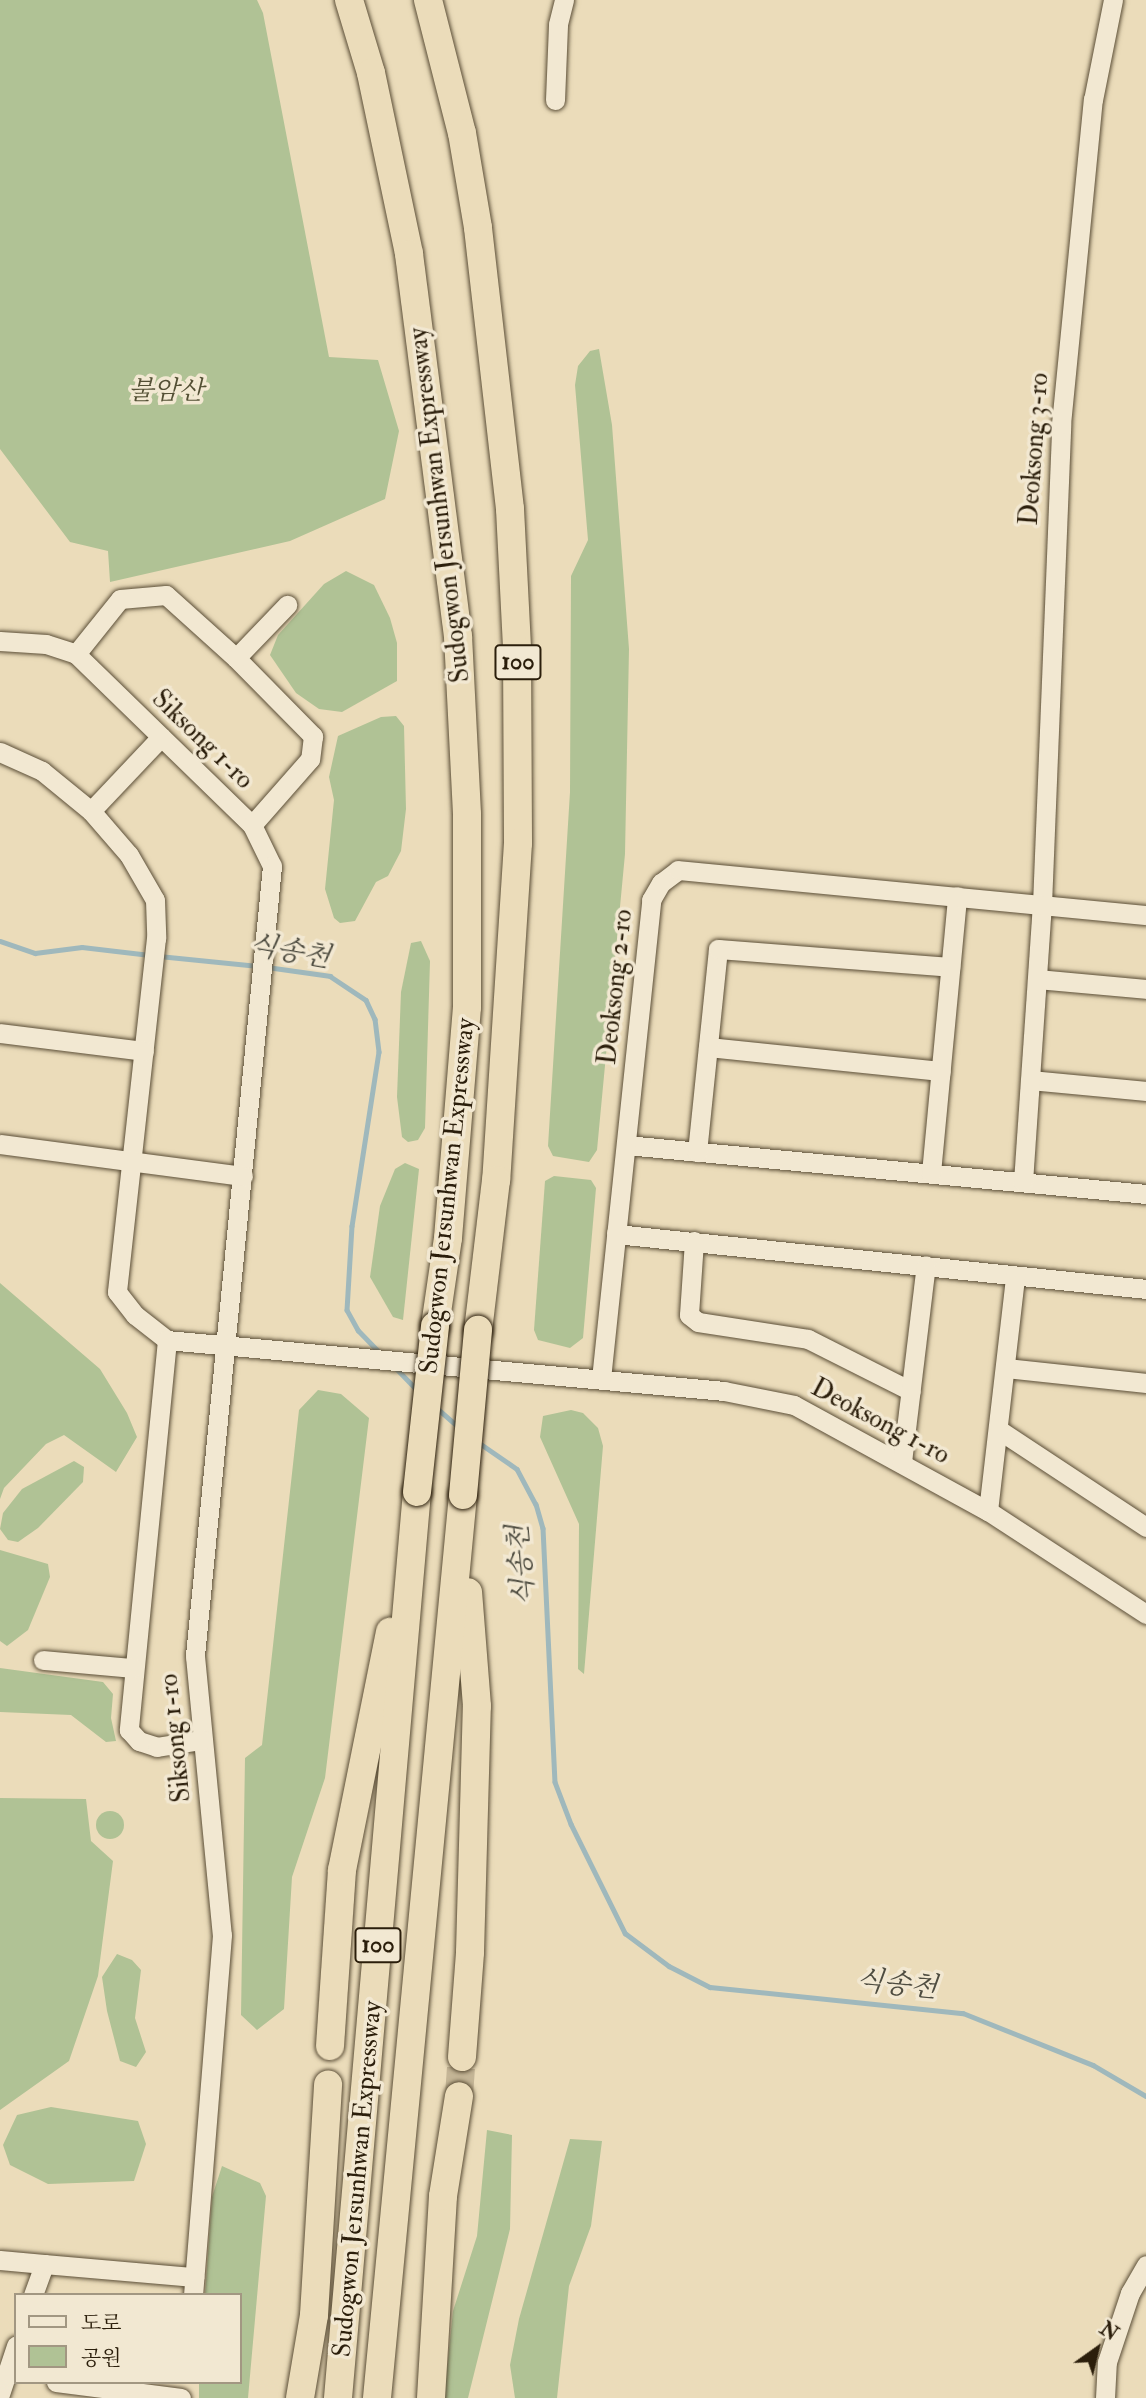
<!DOCTYPE html>
<html>
<head>
<meta charset="utf-8">
<style>
  body { margin:0 }
  #map { position:relative; width:1146px; height:2398px; overflow:hidden; background:#ebdcba; font-family:"IM FELL Double Pica","Noto Serif KR",serif }
  div>[style] { position:absolute }
  .green>* { inset:0; background:#b0c295 }
  .round { border-radius:50% }
  .stream>* { height:4.5px; margin:-2.25px; padding:0 2.25px; transform-origin:2.25px; border-radius:2.25px; background:#9fb8bc }
  .highway-tunnel>* { height:28px; margin-top:-14px; transform-origin:0; background:repeating-linear-gradient(90deg,#c5b697 0 28px,transparent 0 42px) }
  .roads { filter:drop-shadow(0 0 2px #5b4e37) drop-shadow(0 0 2px #5b4e37) }
  .minor>* { height:19px; margin:-9.5px; padding:0 9.5px; transform-origin:9.5px; border-radius:9.5px; background:#f2e8d2 }
  .highway>* { height:28px; margin:-14px; padding:0 14px; transform-origin:14px; border-radius:14px; background:#ebdcba }
  .bridges { filter:drop-shadow(0 0 2px #2b1e0b) drop-shadow(0 0 2px #2b1e0b) }
  .highway-bridge>* { height:28px; margin:-14px; padding:0 14px; transform-origin:14px; border-radius:14px; background:#ebdcba }
  span { translate:-50% -50%; white-space:nowrap; text-align:center; line-height:1.15; -webkit-text-stroke:7px #f2e8d2; paint-order:stroke }
  .shield-label span { padding:2px 5px; background:#f2e8d2; border:2px solid; border-radius:5px; -webkit-text-stroke-width:0 }
  .shield-label { font-size:24px; color:#2b1e0b; font-weight:700 }
  .park-label { font-size:26px; color:#534f34; font-style:italic }
  .street-label { font-size:26px; color:#2b1e0b }
  .water-label { font-size:28px; color:#4e4c40; font-style:italic }
  .legend { position:absolute; left:14px; top:2293px; width:228px; height:91px; box-sizing:border-box; background:#f2e8d2; border:2px solid #a29782; margin:0; padding:9px 12px; list-style:none; font-size:21px; color:#2b1e0b }
  .legend li { display:flex; align-items:center; gap:14px; height:35px }
  .legend b { width:35px; border:2px solid #a29782 }
  .north { position:absolute; left:1062px; top:2314px; width:70px; height:70px; -webkit-text-stroke:5px #f2e8d2; paint-order:stroke; rotate:34deg; font-size:19px; font-weight:700; line-height:28px; text-align:center; color:#2b1e0b }
  .north::after { content:''; display:block; margin:auto; width:24px; height:32px; background:#2b1e0b; clip-path:polygon(50% 0,100% 100%,50% 72%,0 100%) }
</style>
</head>
<body>
<div id="map">
  <div class="green">
    <i style="clip-path:polygon(0 0,257px 0,263px 13px,329px 357px,378px 360px,399px 431px,385px 499px,290px 541px,110px 582px,108px 551px,70px 542px,0 449px)"></i>
    <i style="clip-path:polygon(599px 349px,612px 425px,629px 649px,625px 854px,597px 1150px,589px 1162px,553px 1156px,548px 1146px,570px 792px,571px 576px,588px 540px,575px 385px,578px 366px,590px 351px)"></i>
    <i style="clip-path:polygon(346px 571px,374px 585px,390px 618px,397px 643px,397px 681px,342px 712px,319px 709px,296px 693px,270px 655px,278px 635px,324px 584px)"></i>
    <i style="clip-path:polygon(396px 716px,404px 726px,406px 809px,401px 851px,388px 876px,376px 882px,355px 921px,340px 923px,334px 918px,325px 889px,334px 800px,329px 777px,338px 736px,381px 717px)"></i>
    <i style="clip-path:polygon(421px 941px,430px 961px,425px 1128px,418px 1140px,408px 1142px,402px 1137px,397px 1097px,401px 992px,411px 943px)"></i>
    <i style="clip-path:polygon(405px 1163px,419px 1169px,403px 1320px,393px 1317px,370px 1277px,380px 1206px,395px 1169px)"></i>
    <i style="clip-path:polygon(554px 1176px,591px 1180px,596px 1188px,583px 1338px,570px 1348px,538px 1340px,534px 1330px,545px 1181px)"></i>
    <i style="clip-path:polygon(0 1283px,100px 1369px,127px 1413px,137px 1437px,116px 1472px,64px 1435px,46px 1444px,4px 1488px,0 1499px)"></i>
    <i style="clip-path:polygon(318px 1390px,341px 1394px,369px 1418px,325px 1778px,292px 1877px,284px 2009px,257px 2030px,241px 2015px,245px 1758px,262px 1745px,299px 1410px)"></i>
    <i style="clip-path:polygon(571px 1410px,583px 1413px,598px 1428px,603px 1446px,584px 1674px,578px 1669px,579px 1524px,540px 1437px,543px 1416px)"></i>
    <i style="clip-path:polygon(74px 1461px,84px 1467px,83px 1482px,38px 1528px,18px 1542px,8px 1540px,0 1529px,3px 1513px,22px 1489px)"></i>
    <i style="clip-path:polygon(0 1550px,48px 1564px,50px 1577px,28px 1630px,7px 1646px,0 1641px)"></i>
    <i style="clip-path:polygon(0 1668px,103px 1682px,113px 1694px,111px 1718px,116px 1741px,106px 1742px,71px 1715px,0 1712px)"></i>
    <i style="clip-path:polygon(0 1798px,86px 1799px,91px 1841px,113px 1861px,98px 1976px,69px 2061px,0 2110px)"></i>
    <i class="round" style="left:96px;top:1811px;width:28px;height:28px"></i>
    <i style="clip-path:polygon(117px 1954px,132px 1960px,141px 1970px,135px 2018px,146px 2052px,136px 2067px,120px 2061px,107px 2011px,102px 1977px)"></i>
    <i style="clip-path:polygon(51px 2107px,138px 2121px,146px 2144px,134px 2181px,48px 2184px,10px 2165px,3px 2145px,17px 2115px)"></i>
    <i style="clip-path:polygon(487px 2130px,512px 2135px,510px 2229px,468px 2398px,444px 2398px,453px 2311px,477px 2236px)"></i>
    <i style="clip-path:polygon(570px 2139px,602px 2141px,591px 2226px,569px 2286px,557px 2398px,515px 2398px,510px 2365px,519px 2319px)"></i>
    <i style="clip-path:polygon(222px 2166px,260px 2183px,266px 2196px,248px 2398px,199px 2398px,199px 2382px,240px 2382px,240px 2295px,205px 2295px,212px 2197px)"></i>
  </div>
  <div class="stream">
    <i style="left:0;top:941px;width:37px;rotate:19deg"></i>
    <i style="left:35px;top:953px;width:47px;rotate:-7.3deg"></i>
    <i style="left:82px;top:947px;width:68px;rotate:6.7deg"></i>
    <i style="left:159px;top:956px;width:100px;rotate:5.8deg"></i>
    <i style="left:267px;top:967px;width:64px;rotate:8.1deg"></i>
    <i style="left:330px;top:976px;width:43px;rotate:33.7deg"></i>
    <i style="left:366px;top:1000px;width:21px;rotate:65deg"></i>
    <i style="left:375px;top:1019px;width:33px;rotate:83deg"></i>
    <i style="left:379px;top:1052px;width:176px;rotate:98.8deg"></i>
    <i style="left:352px;top:1226px;width:84px;rotate:93.4deg"></i>
    <i style="left:347px;top:1310px;width:23px;rotate:61deg"></i>
    <i style="left:358px;top:1330px;width:33px;rotate:46deg"></i>
    <i style="left:395px;top:1367px;width:33px;rotate:46deg"></i>
    <i style="left:438px;top:1409px;width:29px;rotate:41deg"></i>
    <i style="left:478px;top:1442px;width:47px;rotate:34.7deg"></i>
    <i style="left:517px;top:1469px;width:40px;rotate:62deg"></i>
    <i style="left:536px;top:1504px;width:25px;rotate:74deg"></i>
    <i style="left:543px;top:1528px;width:254px;rotate:87.3deg"></i>
    <i style="left:555px;top:1782px;width:45px;rotate:69.1deg"></i>
    <i style="left:571px;top:1824px;width:122px;rotate:63.6deg"></i>
    <i style="left:625px;top:1933px;width:55px;rotate:36.9deg"></i>
    <i style="left:669px;top:1966px;width:46px;rotate:27.1deg"></i>
    <i style="left:710px;top:1987px;width:254px;rotate:5.9deg"></i>
    <i style="left:963px;top:2013px;width:140px;rotate:21.8deg"></i>
    <i style="left:1093px;top:2065px;width:61px;rotate:30.3deg"></i>
  </div>
  <div class="highway-tunnel">
    <i style="left:459px;top:2096px;width:39px;rotate:-86deg"></i>
  </div>
  <div class="roads">
    <div class="minor">
      <i style="left:555px;top:100px;width:76px;rotate:-87.7deg"></i>
      <i style="left:558px;top:24px;width:25px;rotate:-76deg"></i>
      <i style="left:0;top:641px;width:46px;rotate:3.7deg"></i>
      <i style="left:46px;top:644px;width:32px;rotate:18deg"></i>
      <i style="left:76px;top:654px;width:245px;rotate:44.2deg"></i>
      <i style="left:252px;top:825px;width:46px;rotate:64deg"></i>
      <i style="left:272px;top:866px;width:794px;rotate:95.57deg"></i>
      <i style="left:195px;top:1656px;width:280px;rotate:84.5deg"></i>
      <i style="left:222px;top:1935px;width:361px;rotate:94.6deg"></i>
      <i style="left:76px;top:654px;width:70px;rotate:-51.3deg"></i>
      <i style="left:120px;top:599px;width:46px;rotate:-5deg"></i>
      <i style="left:166px;top:595px;width:94px;rotate:42deg"></i>
      <i style="left:236px;top:658px;width:110px;rotate:45.4deg"></i>
      <i style="left:313px;top:736px;width:23px;rotate:97deg"></i>
      <i style="left:310px;top:759px;width:88px;rotate:131.3deg"></i>
      <i style="left:236px;top:658px;width:74px;rotate:-46.1deg"></i>
      <i style="left:0;top:752px;width:46px;rotate:24.3deg"></i>
      <i style="left:42px;top:771px;width:63px;rotate:39.2deg"></i>
      <i style="left:91px;top:811px;width:58px;rotate:49.2deg"></i>
      <i style="left:129px;top:855px;width:52px;rotate:60deg"></i>
      <i style="left:155px;top:900px;width:38px;rotate:88deg"></i>
      <i style="left:156px;top:938px;width:356px;rotate:96.3deg"></i>
      <i style="left:117px;top:1292px;width:29px;rotate:52deg"></i>
      <i style="left:135px;top:1315px;width:41px;rotate:38deg"></i>
      <i style="left:167px;top:1340px;width:559px;rotate:5.23deg"></i>
      <i style="left:724px;top:1391px;width:71px;rotate:11.3deg"></i>
      <i style="left:794px;top:1405px;width:221px;rotate:28.7deg"></i>
      <i style="left:988px;top:1511px;width:189px;rotate:33.1deg"></i>
      <i style="left:91px;top:811px;width:102px;rotate:-46.6deg"></i>
      <i style="left:1037px;top:979px;width:109px;rotate:5.2deg"></i>
      <i style="left:0;top:1033px;width:145px;rotate:7.1deg"></i>
      <i style="left:708px;top:1047px;width:234px;rotate:5.9deg"></i>
      <i style="left:1030px;top:1080px;width:117px;rotate:5.4deg"></i>
      <i style="left:0;top:1144px;width:245px;rotate:7.5deg"></i>
      <i style="left:626px;top:1145px;width:522px;rotate:5.38deg"></i>
      <i style="left:697px;top:1152px;width:204px;rotate:-84.1deg"></i>
      <i style="left:718px;top:949px;width:233px;rotate:4.4deg"></i>
      <i style="left:931px;top:1173px;width:278px;rotate:-84.6deg"></i>
      <i style="left:1023px;top:1182px;width:278px;rotate:-86.1deg"></i>
      <i style="left:1042px;top:905px;width:481px;rotate:-87.7deg"></i>
      <i style="left:1061px;top:424px;width:326px;rotate:-84.4deg"></i>
      <i style="left:1093px;top:100px;width:102px;rotate:-78.7deg"></i>
      <i style="left:616px;top:1234px;width:533px;rotate:5.92deg"></i>
      <i style="left:694px;top:1241px;width:74px;rotate:93.9deg"></i>
      <i style="left:689px;top:1315px;width:11px;rotate:38deg"></i>
      <i style="left:698px;top:1322px;width:111px;rotate:8.8deg"></i>
      <i style="left:808px;top:1339px;width:115px;rotate:26.8deg"></i>
      <i style="left:167px;top:1340px;width:392px;rotate:95.6deg"></i>
      <i style="left:129px;top:1730px;width:15px;rotate:48deg"></i>
      <i style="left:139px;top:1741px;width:19px;rotate:18deg"></i>
      <i style="left:157px;top:1747px;width:45px;rotate:-9deg"></i>
      <i style="left:1006px;top:1368px;width:141px;rotate:6.1deg"></i>
      <i style="left:601px;top:1379px;width:482px;rotate:-84deg"></i>
      <i style="left:651px;top:900px;width:20px;rotate:-60deg"></i>
      <i style="left:661px;top:883px;width:21px;rotate:-37deg"></i>
      <i style="left:678px;top:870px;width:470px;rotate:5.5deg"></i>
      <i style="left:999px;top:1430px;width:176px;rotate:33.4deg"></i>
      <i style="left:902px;top:1462px;width:198px;rotate:-83.1deg"></i>
      <i style="left:988px;top:1511px;width:237px;rotate:-83.4deg"></i>
      <i style="left:43px;top:1660px;width:90px;rotate:5.1deg"></i>
      <i style="left:0;top:2260px;width:44px;rotate:5.2deg"></i>
      <i style="left:33px;top:2295px;width:33px;rotate:-70deg"></i>
      <i style="left:44px;top:2264px;width:151px;rotate:5deg"></i>
      <i style="left:56px;top:2382px;width:126px;rotate:7.3deg"></i>
      <i style="left:0;top:2394px;width:51px;rotate:-71.6deg"></i>
      <i style="left:1105px;top:2398px;width:36px;rotate:-87deg"></i>
      <i style="left:1107px;top:2362px;width:73px;rotate:-71.6deg"></i>
      <i style="left:1130px;top:2293px;width:32px;rotate:-60deg"></i>
    </div>
    <div class="highway">
      <i style="left:349px;top:0;width:76px;rotate:73.2deg"></i>
      <i style="left:371px;top:73px;width:185px;rotate:78.1deg"></i>
      <i style="left:409px;top:254px;width:385px;rotate:82.7deg"></i>
      <i style="left:458px;top:636px;width:179px;rotate:87.1deg"></i>
      <i style="left:467px;top:815px;width:192px;rotate:90deg"></i>
      <i style="left:467px;top:1007px;width:232px;rotate:94.7deg"></i>
      <i style="left:448px;top:1238px;width:89px;rotate:98.4deg"></i>
      <i style="left:428px;top:0;width:137px;rotate:75.7deg"></i>
      <i style="left:462px;top:133px;width:96px;rotate:80.4deg"></i>
      <i style="left:478px;top:228px;width:283px;rotate:83.5deg"></i>
      <i style="left:510px;top:509px;width:140px;rotate:87.1deg"></i>
      <i style="left:517px;top:649px;width:194px;rotate:89.7deg"></i>
      <i style="left:518px;top:843px;width:338px;rotate:93.7deg"></i>
      <i style="left:496px;top:1180px;width:151px;rotate:96.8deg"></i>
      <i style="left:330px;top:2046px;width:176px;rotate:-86.1deg"></i>
      <i style="left:342px;top:1870px;width:243px;rotate:-78.6deg"></i>
      <i style="left:462px;top:2057px;width:105px;rotate:-85.6deg"></i>
      <i style="left:470px;top:1952px;width:246px;rotate:-88.4deg"></i>
      <i style="left:477px;top:1706px;width:114px;rotate:-94.5deg"></i>
      <i style="left:300px;top:2398px;width:84px;rotate:-80.4deg"></i>
      <i style="left:314px;top:2315px;width:231px;rotate:-86.5deg"></i>
      <i style="left:338px;top:2398px;width:909px;rotate:-85.02deg"></i>
      <i style="left:377px;top:2398px;width:907px;rotate:-84.56deg"></i>
      <i style="left:431px;top:2398px;width:202px;rotate:-86.6deg"></i>
      <i style="left:443px;top:2196px;width:101px;rotate:-80.9deg"></i>
    </div>
  </div>
  <div class="bridges">
    <div class="highway-bridge">
      <i style="left:417px;top:1492px;width:167px;rotate:-83.8deg"></i>
      <i style="left:463px;top:1495px;width:166px;rotate:-84.8deg"></i>
    </div>
  </div>
  <div class="shield-label">
    <span style="left:518px;top:662px">100</span>
    <span style="left:378px;top:1945px">100</span>
  </div>
  <div class="park-label">
    <span style="left:166px;top:392px">불암산</span>
  </div>
  <div class="street-label">
    <span style="left:1035px;top:449px;rotate:-86deg">Deoksong 3-ro</span>
    <span style="left:440px;top:505px;rotate:-97deg">Sudogwon Je1sunhwan Expressway</span>
    <span style="left:202px;top:740px;rotate:44deg">Siksong 1-ro</span>
    <span style="left:616px;top:987px;rotate:-84deg">Deoksong 2-ro</span>
    <span style="left:448px;top:1196px;rotate:-84deg">Sudogwon Je1sunhwan Expressway</span>
    <span style="left:880px;top:1422px;rotate:28deg">Deoksong 1-ro</span>
    <span style="left:176px;top:1738px;rotate:-96deg">Siksong 1-ro</span>
    <span style="left:358px;top:2179px;rotate:-85deg">Sudogwon Je1sunhwan Expressway</span>
  </div>
  <div class="water-label">
    <span style="left:290px;top:952px;rotate:10deg">식송천</span>
    <span style="left:522px;top:1565px;rotate:-95deg">식송천</span>
    <span style="left:897px;top:1985px;rotate:6deg">식송천</span>
  </div>
  <ul class="legend">
  <li><b style="height:9px;background:#f2e8d2"></b>도로</li>
  <li><b style="height:19px;background:#b0c295"></b>공원</li>
  </ul>
  <div class="north">N</div>
</div>
</body>
</html>
